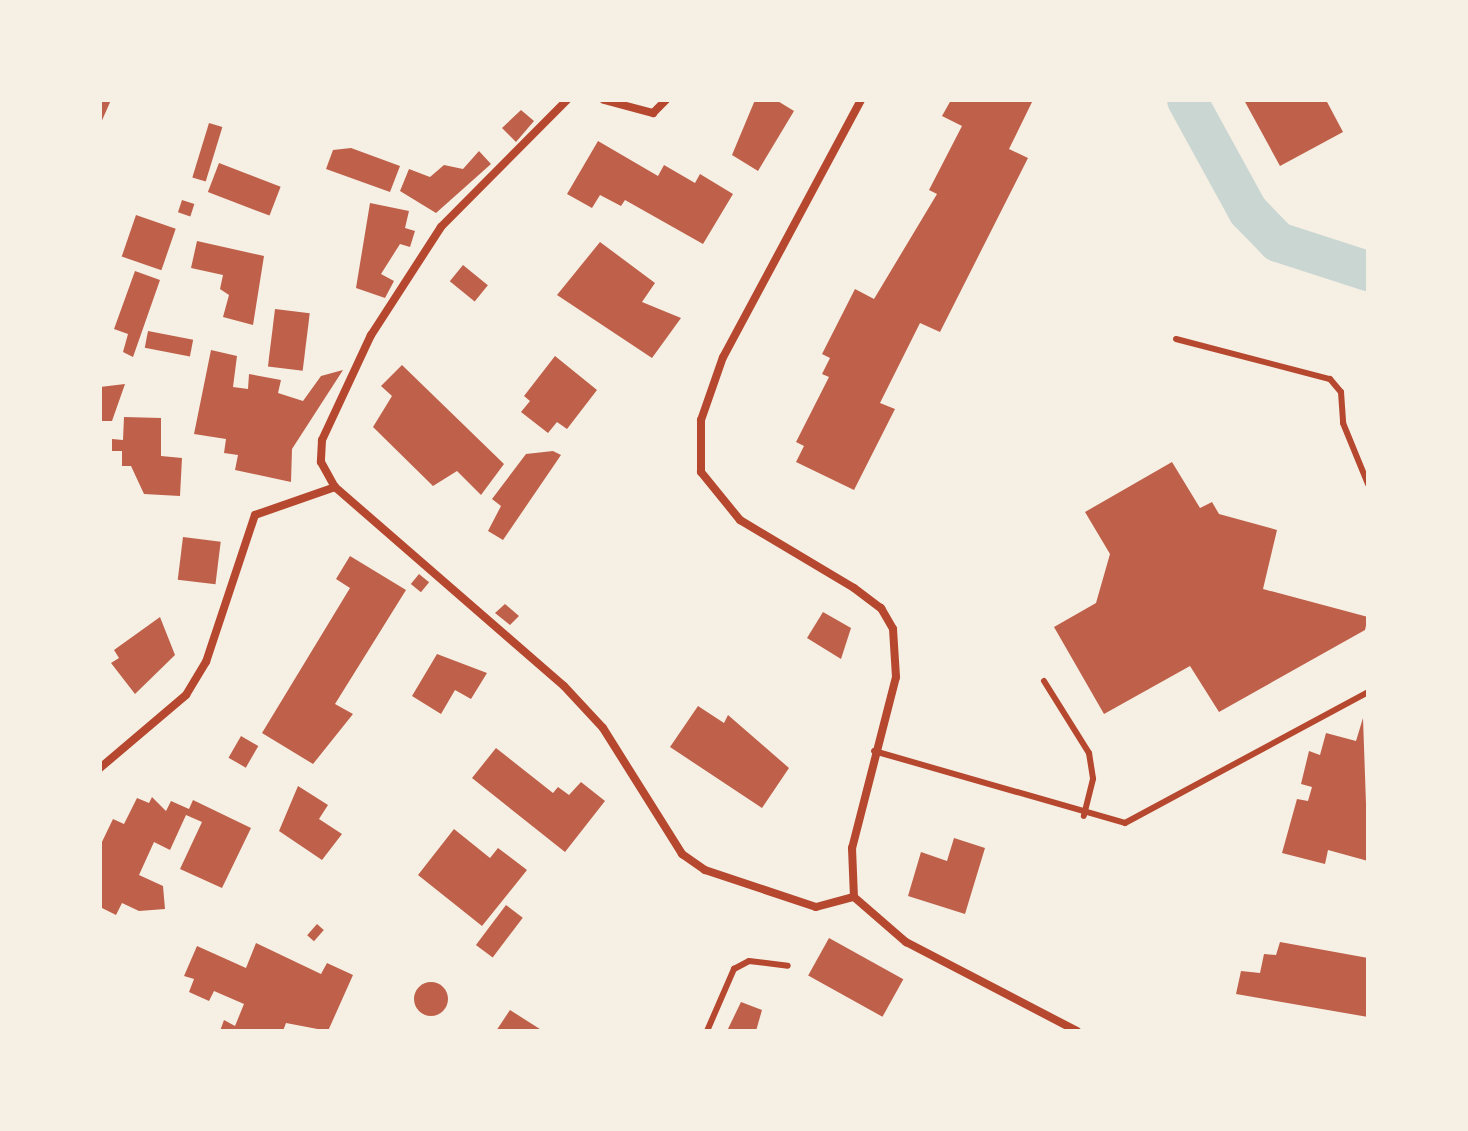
<!DOCTYPE html>
<html>
<head>
<meta charset="utf-8">
<style>
  body { margin:0 }
  #map { position:relative; width:1468px; height:1131px; overflow:hidden; background:#f6efe4; font-family:"DM Sans",sans-serif }
  div>[style] { position:absolute }
  .canal>* { height:40px; margin:-20px; padding:0 20px; transform-origin:20px; border-radius:20px; background:#c9d6d2 }
  .building>* { inset:0; background:#bf614a; transform-origin:0 0 }
  .round { border-radius:50% }
  .service>* { height:6px; margin:-3px; padding:0 3px; transform-origin:3px; border-radius:3px; background:#b5482f }
  .minor>* { height:8px; margin:-4px; padding:0 4px; transform-origin:4px; border-radius:4px; background:#b5482f }
  span { translate:-50% -50%; white-space:nowrap; text-align:center; line-height:1.15; -webkit-text-stroke:7px #f6efe4; paint-order:stroke }
  .frame { position:absolute; inset:0; border:102px solid #f6efe4; pointer-events:none }
</style>
</head>
<body>
<div id="map">
  <div class="canal">
    <i style="left:1187px;top:100px;width:127px;rotate:61.2deg"></i>
    <i style="left:1248px;top:211px;width:43px;rotate:45.9deg"></i>
    <i style="left:1278px;top:242px;width:95px;rotate:17.9deg"></i>
  </div>
  <div class="building">
    <i style="clip-path:polygon(100px 100px,111px 100px,100px 125px)"></i>
    <i style="clip-path:polygon(755px 100px,776px 100px,794px 111px,758px 171px,732px 155px)"></i>
    <i style="clip-path:polygon(951px 100px,1033px 100px,1009px 149px,1028px 158px,940px 332px,920px 323px,880px 403px,895px 409px,854px 490px,796px 462px,804px 446px,796px 442px,829px 377px,822px 374px,830px 358px,822px 354px,855px 289px,874px 299px,937px 194px,929px 190px,962px 126px,942px 116px)"></i>
    <i style="clip-path:polygon(1244px 100px,1326px 100px,1343px 132px,1280px 166px)"></i>
    <i style="clip-path:polygon(521px 110px,534px 121px,516px 142px,502px 128px)"></i>
    <i style="left:209px;top:123px;width:14px;height:57px;rotate:17deg"></i>
    <i style="clip-path:polygon(598px 141px,658px 176px,664px 165px,695px 183px,700px 174px,733px 194px,703px 244px,625px 200px,621px 206px,600px 195px,592px 208px,567px 194px)"></i>
    <i style="clip-path:polygon(351px 148px,400px 166px,390px 192px,326px 169px,333px 150px)"></i>
    <i style="clip-path:polygon(479px 151px,491px 164px,436px 213px,400px 191px,409px 169px,430px 177px,444px 165px,463px 169px)"></i>
    <i style="left:219px;top:163px;width:66px;height:31px;rotate:21deg"></i>
    <i style="left:182px;top:200px;width:13px;height:13px;rotate:18deg"></i>
    <i style="clip-path:polygon(370px 203px,409px 211px,405px 228px,415px 231px,410px 247px,400px 244px,381px 274px,394px 281px,385px 298px,356px 288px)"></i>
    <i style="left:136px;top:215px;width:42px;height:44px;rotate:19deg"></i>
    <i style="clip-path:polygon(197px 241px,264px 256px,253px 325px,223px 317px,229px 295px,220px 289px,223px 275px,191px 268px)"></i>
    <i style="clip-path:polygon(600px 242px,655px 283px,642px 302px,681px 318px,652px 358px,557px 295px)"></i>
    <i style="left:463px;top:265px;width:32px;height:21px;rotate:39deg"></i>
    <i style="clip-path:polygon(135px 271px,160px 280px,133px 357px,123px 352px,128px 334px,114px 329px)"></i>
    <i style="left:275px;top:309px;width:35px;height:58px;rotate:7deg"></i>
    <i style="left:148px;top:331px;width:46px;height:17px;rotate:11deg"></i>
    <i style="clip-path:polygon(211px 350px,237px 356px,233px 387px,248px 389px,249px 374px,281px 380px,278px 393px,303px 401px,321px 376px,343px 370px,292px 449px,291px 482px,235px 470px,238px 455px,224px 453px,226px 439px,194px 434px)"></i>
    <i style="clip-path:polygon(555px 356px,597px 390px,567px 429px,557px 422px,548px 433px,521px 412px,530px 401px,524px 396px)"></i>
    <i style="clip-path:polygon(402px 365px,504px 464px,481px 495px,457px 471px,433px 486px,373px 427px,392px 396px,381px 386px)"></i>
    <i style="clip-path:polygon(125px 384px,112px 421px,100px 421px,100px 387px)"></i>
    <i style="clip-path:polygon(124px 417px,161px 418px,161px 456px,182px 458px,180px 496px,144px 494px,131px 466px,122px 466px,122px 451px,112px 451px,112px 439px,123px 440px)"></i>
    <i style="clip-path:polygon(553px 451px,561px 455px,503px 540px,488px 531px,501px 506px,492px 499px,526px 454px)"></i>
    <i style="clip-path:polygon(1172px 462px,1200px 508px,1212px 502px,1219px 514px,1277px 530px,1263px 589px,1368px 617px,1365px 630px,1219px 712px,1190px 666px,1104px 714px,1054px 627px,1096px 603px,1110px 554px,1085px 512px)"></i>
    <i style="left:183px;top:537px;width:38px;height:43px;rotate:7deg"></i>
    <i style="clip-path:polygon(350px 556px,406px 590px,335px 704px,353px 714px,313px 764px,262px 733px,350px 588px,336px 579px)"></i>
    <i style="left:419px;top:574px;width:13px;height:13px;rotate:39deg"></i>
    <i style="clip-path:polygon(505px 604px,519px 616px,510px 625px,495px 613px)"></i>
    <i style="clip-path:polygon(823px 612px,851px 628px,841px 659px,807px 638px)"></i>
    <i style="clip-path:polygon(160px 617px,175px 655px,135px 694px,111px 663px,119px 658px,114px 650px)"></i>
    <i style="clip-path:polygon(437px 654px,487px 673px,471px 699px,455px 690px,441px 714px,412px 696px)"></i>
    <i style="clip-path:polygon(698px 706px,724px 723px,728px 715px,789px 768px,762px 808px,670px 747px)"></i>
    <i style="clip-path:polygon(1363px 718px,1368px 861px,1328px 850px,1325px 864px,1282px 853px,1297px 799px,1308px 801px,1312px 787px,1301px 784px,1309px 751px,1320px 755px,1326px 733px,1356px 741px)"></i>
    <i style="left:241px;top:736px;width:20px;height:25px;rotate:30deg"></i>
    <i style="clip-path:polygon(496px 748px,553px 793px,558px 787px,569px 795px,581px 782px,605px 801px,565px 852px,472px 778px)"></i>
    <i style="clip-path:polygon(298px 786px,328px 805px,319px 819px,342px 834px,322px 860px,279px 831px)"></i>
    <i style="clip-path:polygon(152px 797px,166px 811px,171px 801px,189px 809px,193px 800px,251px 828px,222px 888px,180px 869px,202px 822px,186px 815px,170px 850px,154px 842px,139px 875px,163px 886px,165px 909px,139px 911px,122px 903px,116px 915px,100px 907px,100px 846px,113px 819px,124px 824px,137px 798px,149px 803px)"></i>
    <i style="clip-path:polygon(454px 829px,490px 858px,498px 848px,527px 870px,482px 926px,418px 875px)"></i>
    <i style="clip-path:polygon(954px 838px,985px 848px,965px 914px,908px 896px,921px 852px,947px 861px)"></i>
    <i style="left:506px;top:905px;width:21px;height:50px;rotate:37deg"></i>
    <i style="left:317px;top:924px;width:9px;height:15px;rotate:41deg"></i>
    <i style="left:829px;top:938px;width:85px;height:43px;rotate:29deg"></i>
    <i style="clip-path:polygon(1280px 942px,1368px 958px,1368px 1017px,1236px 994px,1241px 971px,1260px 973px,1264px 954px,1276px 955px)"></i>
    <i style="clip-path:polygon(256px 943px,321px 974px,327px 963px,353px 975px,328px 1031px,286px 1023px,283px 1031px,220px 1031px,224px 1020px,235px 1026px,244px 1004px,214px 991px,209px 1001px,189px 992px,194px 979px,184px 976px,197px 946px,246px 968px)"></i>
    <i class="round" style="left:414px;top:982px;width:34px;height:34px"></i>
    <i style="clip-path:polygon(741px 1002px,762px 1010px,756px 1031px,727px 1031px)"></i>
    <i style="clip-path:polygon(510px 1010px,543px 1031px,496px 1031px)"></i>
  </div>
  <div class="service">
    <i style="left:1176px;top:339px;width:159px;rotate:14.6deg"></i>
    <i style="left:1330px;top:379px;width:17px;rotate:50deg"></i>
    <i style="left:1341px;top:392px;width:31px;rotate:86deg"></i>
    <i style="left:1343px;top:423px;width:66px;rotate:67.7deg"></i>
    <i style="left:1044px;top:681px;width:85px;rotate:58deg"></i>
    <i style="left:1089px;top:753px;width:26px;rotate:81deg"></i>
    <i style="left:1093px;top:779px;width:38px;rotate:104deg"></i>
    <i style="left:874px;top:751px;width:261px;rotate:16deg"></i>
    <i style="left:1125px;top:823px;width:276px;rotate:-28.3deg"></i>
    <i style="left:707px;top:1031px;width:68px;rotate:-66.5deg"></i>
    <i style="left:734px;top:969px;width:17px;rotate:-28deg"></i>
    <i style="left:749px;top:961px;width:39px;rotate:7deg"></i>
  </div>
  <div class="minor">
    <i style="left:567px;top:100px;width:179px;rotate:134.8deg"></i>
    <i style="left:441px;top:227px;width:129px;rotate:122.9deg"></i>
    <i style="left:371px;top:335px;width:116px;rotate:115deg"></i>
    <i style="left:322px;top:440px;width:22px;rotate:93deg"></i>
    <i style="left:321px;top:462px;width:29px;rotate:61deg"></i>
    <i style="left:335px;top:487px;width:303px;rotate:41deg"></i>
    <i style="left:564px;top:686px;width:57px;rotate:47.1deg"></i>
    <i style="left:603px;top:728px;width:149px;rotate:57.9deg"></i>
    <i style="left:682px;top:854px;width:28px;rotate:35deg"></i>
    <i style="left:705px;top:870px;width:117px;rotate:18.4deg"></i>
    <i style="left:816px;top:907px;width:39px;rotate:-15deg"></i>
    <i style="left:604px;top:100px;width:51px;rotate:14.9deg"></i>
    <i style="left:653px;top:113px;width:18px;rotate:-45deg"></i>
    <i style="left:861px;top:100px;width:292px;rotate:118.2deg"></i>
    <i style="left:723px;top:357px;width:67px;rotate:109.2deg"></i>
    <i style="left:701px;top:420px;width:52px;rotate:90deg"></i>
    <i style="left:701px;top:472px;width:62px;rotate:50.9deg"></i>
    <i style="left:740px;top:520px;width:133px;rotate:30.8deg"></i>
    <i style="left:854px;top:588px;width:34px;rotate:37deg"></i>
    <i style="left:881px;top:608px;width:24px;rotate:60deg"></i>
    <i style="left:893px;top:629px;width:48px;rotate:86.4deg"></i>
    <i style="left:896px;top:677px;width:177px;rotate:104.4deg"></i>
    <i style="left:852px;top:848px;width:49px;rotate:87.7deg"></i>
    <i style="left:854px;top:897px;width:69px;rotate:40.9deg"></i>
    <i style="left:906px;top:942px;width:193px;rotate:27.5deg"></i>
    <i style="left:100px;top:768px;width:113px;rotate:-40.3deg"></i>
    <i style="left:186px;top:695px;width:39px;rotate:-59deg"></i>
    <i style="left:206px;top:662px;width:155px;rotate:-71.6deg"></i>
    <i style="left:255px;top:515px;width:85px;rotate:-19.3deg"></i>
  </div>
  <div class="frame"></div>
</div>
</body>
</html>
